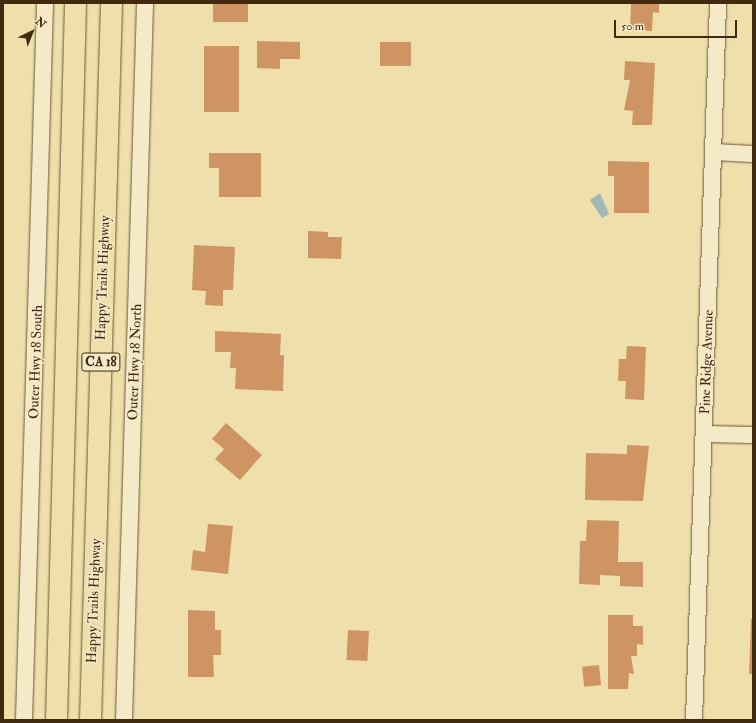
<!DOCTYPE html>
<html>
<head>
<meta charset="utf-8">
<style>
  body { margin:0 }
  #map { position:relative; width:756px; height:723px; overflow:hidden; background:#eedfab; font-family:"IM FELL Double Pica",serif }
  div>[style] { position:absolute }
  .water>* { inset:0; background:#a1b9b6 }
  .building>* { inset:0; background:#ce9463; transform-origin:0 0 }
  .roads { filter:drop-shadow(0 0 1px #6c5635) drop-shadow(0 0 1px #6c5635) }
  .minor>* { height:16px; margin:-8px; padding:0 8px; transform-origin:8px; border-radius:8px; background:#f4eac8 }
  .major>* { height:21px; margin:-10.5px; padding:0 10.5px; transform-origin:10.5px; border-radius:10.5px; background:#eedfab }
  span { translate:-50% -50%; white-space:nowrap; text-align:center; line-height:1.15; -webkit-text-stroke:3px #f4eac8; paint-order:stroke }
  .shield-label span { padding:1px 3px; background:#f4eac8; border:1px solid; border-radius:3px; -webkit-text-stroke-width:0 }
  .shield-label { font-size:13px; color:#40290e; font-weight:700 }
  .street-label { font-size:14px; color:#40290e }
  .frame { position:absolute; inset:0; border:4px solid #40290e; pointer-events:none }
  .north { position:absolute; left:12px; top:12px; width:40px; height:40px; -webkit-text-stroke:3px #f4eac8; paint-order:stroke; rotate:43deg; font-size:11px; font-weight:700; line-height:16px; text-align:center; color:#40290e }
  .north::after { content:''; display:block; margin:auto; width:14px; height:18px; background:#40290e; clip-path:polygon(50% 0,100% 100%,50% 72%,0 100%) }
  .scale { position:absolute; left:614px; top:20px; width:123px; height:18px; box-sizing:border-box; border:2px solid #40290e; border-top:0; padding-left:5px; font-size:12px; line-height:14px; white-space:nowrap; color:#40290e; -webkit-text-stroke:3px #f4eac8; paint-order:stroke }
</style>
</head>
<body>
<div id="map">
  <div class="water">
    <i style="clip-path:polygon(600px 193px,609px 214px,602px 218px,590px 200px)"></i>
  </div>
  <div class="building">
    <i style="left:213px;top:3px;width:35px;height:19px"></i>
    <i style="clip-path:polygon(631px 3px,659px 3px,659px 13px,653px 12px,652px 31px,630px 30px)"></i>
    <i style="clip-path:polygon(257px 41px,300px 42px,300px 59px,280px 59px,280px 69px,257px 68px)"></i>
    <i style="left:380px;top:42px;width:31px;height:24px"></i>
    <i style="left:204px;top:46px;width:35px;height:66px"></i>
    <i style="clip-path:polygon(625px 61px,655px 63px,652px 125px,632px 125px,633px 111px,624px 110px,630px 80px,624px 80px)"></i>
    <i style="clip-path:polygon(209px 153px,261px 153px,261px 197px,219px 197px,219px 168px,209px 168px)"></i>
    <i style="clip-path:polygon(608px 161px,649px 162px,649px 213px,614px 213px,614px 176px,608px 176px)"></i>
    <i style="clip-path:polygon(308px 231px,328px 232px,328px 237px,342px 237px,341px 259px,308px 258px)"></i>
    <i style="clip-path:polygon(194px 245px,235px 247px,233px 290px,223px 290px,223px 306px,205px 305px,206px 291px,192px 290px)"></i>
    <i style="clip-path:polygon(215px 331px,281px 334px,280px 355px,284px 355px,283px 391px,235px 389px,236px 368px,230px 368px,231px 352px,215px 352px)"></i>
    <i style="clip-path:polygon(627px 346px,646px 347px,644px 400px,625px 399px,626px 381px,618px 381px,619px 359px,626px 359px)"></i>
    <i style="clip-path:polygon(226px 423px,262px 455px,240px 480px,215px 459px,224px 449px,212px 439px)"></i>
    <i style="clip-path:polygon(627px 445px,649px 446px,643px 501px,585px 500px,586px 453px,627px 454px)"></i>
    <i style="clip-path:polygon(587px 520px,619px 521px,618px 562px,643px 562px,643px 587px,620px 586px,620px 576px,600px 575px,600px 585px,579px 584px,580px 541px,586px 541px)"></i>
    <i style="clip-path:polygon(208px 524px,233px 526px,228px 574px,191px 570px,193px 550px,205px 552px)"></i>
    <i style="clip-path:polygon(188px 610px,215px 611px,215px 630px,221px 630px,221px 655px,213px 655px,214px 677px,188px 677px)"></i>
    <i style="clip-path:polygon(608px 615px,633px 615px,633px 626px,643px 626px,643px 645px,637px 644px,637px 656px,631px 656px,634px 674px,629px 673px,628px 689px,608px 689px)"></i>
    <i style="clip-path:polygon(751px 619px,753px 619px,753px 674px,749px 674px)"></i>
    <i style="left:348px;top:630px;width:21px;height:30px;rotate:3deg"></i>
    <i style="left:599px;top:665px;width:20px;height:17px;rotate:84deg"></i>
  </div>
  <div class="roads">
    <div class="minor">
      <i style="left:713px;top:152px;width:40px;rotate:2.9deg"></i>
      <i style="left:705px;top:434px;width:48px;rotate:1.2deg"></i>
      <i style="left:24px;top:720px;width:717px;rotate:-88.32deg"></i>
      <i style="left:124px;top:720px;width:717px;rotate:-88.32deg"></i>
      <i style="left:694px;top:720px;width:717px;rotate:-88.08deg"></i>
    </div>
    <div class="major">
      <i style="left:56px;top:720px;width:717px;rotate:-88.48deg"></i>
      <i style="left:90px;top:720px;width:717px;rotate:-88.32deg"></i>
    </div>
  </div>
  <div class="shield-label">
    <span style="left:101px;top:362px">CA 18</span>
  </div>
  <div class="street-label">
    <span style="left:103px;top:278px;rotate:-88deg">Happy Trails Highway</span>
    <span style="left:36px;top:362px;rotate:-88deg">Outer Hwy 18 South</span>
    <span style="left:135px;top:362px;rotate:-88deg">Outer Hwy 18 North</span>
    <span style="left:707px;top:362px;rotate:-88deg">Pine Ridge Avenue</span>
    <span style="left:94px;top:601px;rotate:-88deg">Happy Trails Highway</span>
  </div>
  <div class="frame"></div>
  <div class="north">N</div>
  <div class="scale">50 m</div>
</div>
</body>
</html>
